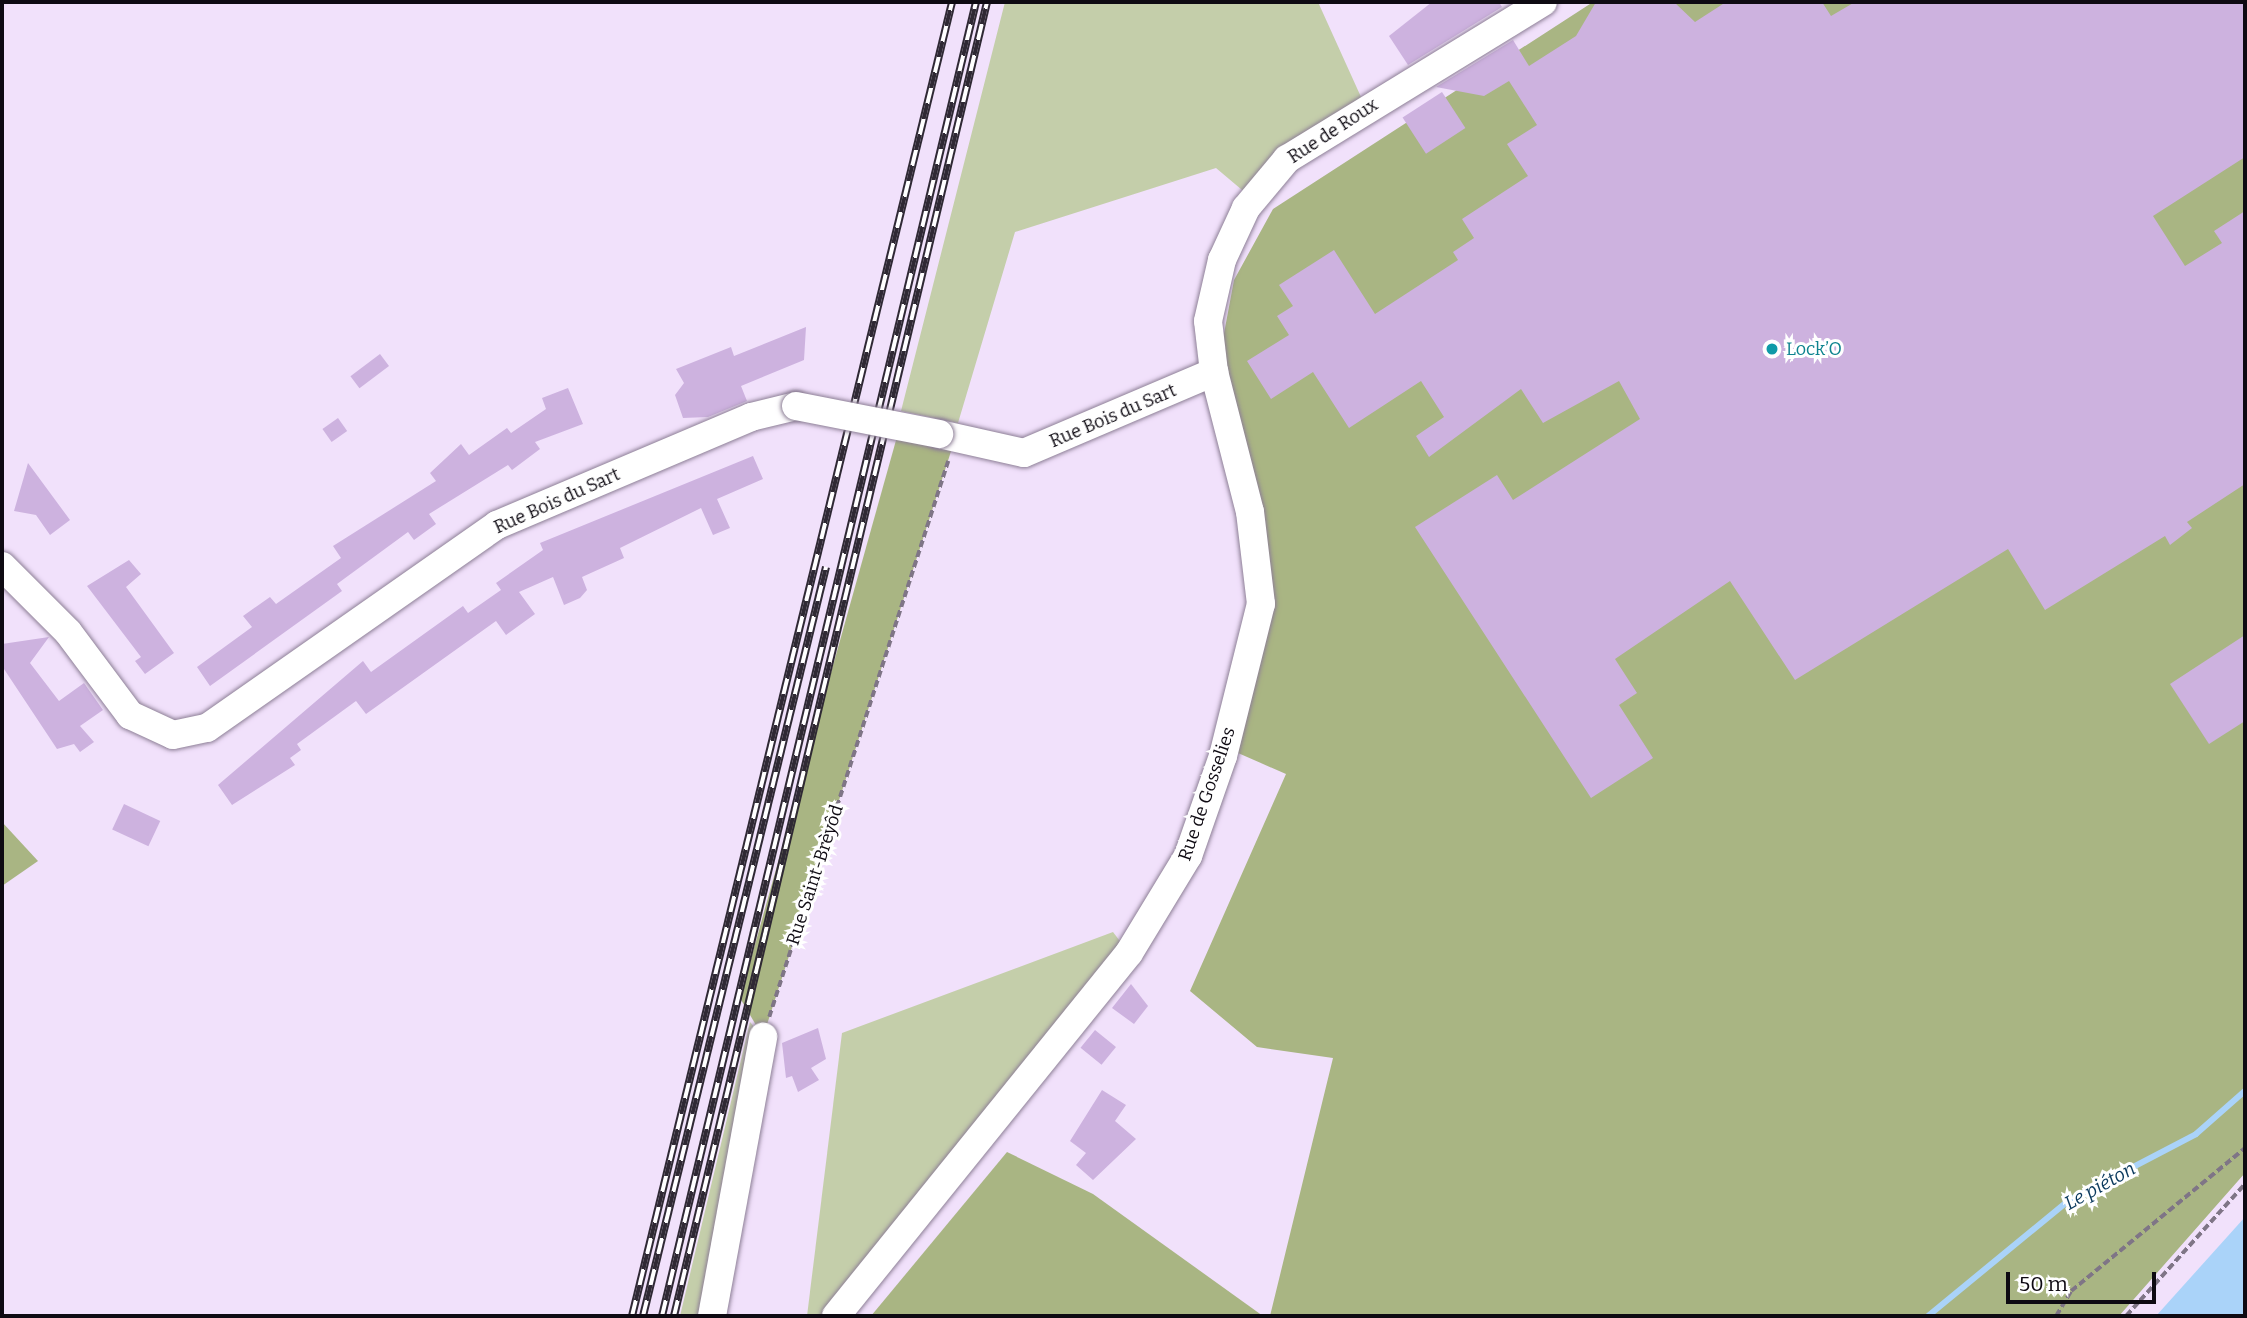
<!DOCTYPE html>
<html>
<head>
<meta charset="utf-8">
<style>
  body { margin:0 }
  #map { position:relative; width:2247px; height:1318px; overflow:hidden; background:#f1e1fb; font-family:Bitter,serif }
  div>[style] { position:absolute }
  .green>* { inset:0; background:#c4ceaa }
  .forest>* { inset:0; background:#a9b583 }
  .water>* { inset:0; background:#aad3f9 }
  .stream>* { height:6px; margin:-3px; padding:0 3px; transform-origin:3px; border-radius:3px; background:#aad3f9 }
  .building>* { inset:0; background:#cdb2df; transform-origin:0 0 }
  .path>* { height:3.5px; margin-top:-1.75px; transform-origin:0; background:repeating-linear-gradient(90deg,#7f7586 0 7px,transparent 0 10.5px) }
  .roads { filter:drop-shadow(0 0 2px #8d7f96) drop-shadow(0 0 2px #8d7f96) }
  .minor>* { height:28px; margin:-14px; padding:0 14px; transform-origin:14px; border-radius:14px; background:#fff }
  .rail>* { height:8px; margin-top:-4px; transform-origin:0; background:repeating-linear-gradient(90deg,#fff 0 16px,#2f2934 0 32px); box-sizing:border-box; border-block:2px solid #2f2934 }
  .bridges { filter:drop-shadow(0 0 2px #8d7f96) drop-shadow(0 0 2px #8d7f96) }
  .minor-bridge>* { height:28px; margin:-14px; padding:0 14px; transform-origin:14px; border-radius:14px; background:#fff }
  .dots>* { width:19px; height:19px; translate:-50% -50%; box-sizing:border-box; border:4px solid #fff; border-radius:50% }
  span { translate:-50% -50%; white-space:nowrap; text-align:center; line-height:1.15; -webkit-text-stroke:6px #fff; paint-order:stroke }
  .street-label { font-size:18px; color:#0e0a12 }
  .culture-label { font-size:18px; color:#0d838f }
  .left { translate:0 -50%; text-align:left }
  .water-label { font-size:19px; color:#0a395d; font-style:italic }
  .frame { position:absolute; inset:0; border:4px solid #0e0a12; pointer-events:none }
  .scale { position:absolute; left:2006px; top:1272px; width:150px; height:32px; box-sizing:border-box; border:4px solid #0e0a12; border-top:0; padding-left:9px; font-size:21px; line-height:24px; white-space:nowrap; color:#0e0a12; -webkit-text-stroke:5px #fff; paint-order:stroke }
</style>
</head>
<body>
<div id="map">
  <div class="green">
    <i style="clip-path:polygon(1005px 2px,1318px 2px,1366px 108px,1248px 195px,1216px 168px,1015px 232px,958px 423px,901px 411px)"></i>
    <i style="clip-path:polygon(1113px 932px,1129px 953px,826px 1316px,807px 1316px,842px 1033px)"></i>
    <i style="clip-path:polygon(750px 1022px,763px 1037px,706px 1316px,680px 1316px)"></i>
  </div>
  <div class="forest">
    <i style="clip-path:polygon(1593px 2px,2245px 2px,2245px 1173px,2119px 1316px,1270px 1316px,1333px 1058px,1257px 1047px,1190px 991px,1286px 774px,1238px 753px,1273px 598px,1219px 360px,1234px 280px,1273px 209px)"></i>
    <i style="clip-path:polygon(900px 426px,954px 442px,763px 1037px,740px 998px)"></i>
    <i style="clip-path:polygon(2px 822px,38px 861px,2px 886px)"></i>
    <i style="clip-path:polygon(1007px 1152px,1093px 1194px,1263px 1316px,871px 1316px)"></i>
  </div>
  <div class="water">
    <i style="clip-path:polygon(2245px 1217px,2245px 1316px,2156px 1316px)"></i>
  </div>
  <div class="stream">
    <i style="left:1928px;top:1316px;width:181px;rotate:-39.4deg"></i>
    <i style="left:2068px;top:1201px;width:144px;rotate:-27.6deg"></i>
    <i style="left:2196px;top:1134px;width:65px;rotate:-41.3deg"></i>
  </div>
  <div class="building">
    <i style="clip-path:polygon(1432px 2px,1499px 2px,1502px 7px,1408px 65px,1389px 36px)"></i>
    <i style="clip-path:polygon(1596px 2px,1674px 2px,1695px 22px,1726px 2px,1822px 2px,1831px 16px,1855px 2px,2245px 2px,2245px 157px,2153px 216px,2185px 266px,2222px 243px,2214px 231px,2245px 211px,2245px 484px,2187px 522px,2192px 528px,2170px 545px,2165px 536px,2045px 610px,2008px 549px,1795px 680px,1730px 581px,1615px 659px,1637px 693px,1619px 705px,1653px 758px,1591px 798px,1415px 527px,1497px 475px,1513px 500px,1640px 419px,1619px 381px,1543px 423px,1521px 389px,1429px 457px,1416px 436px,1444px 417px,1421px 381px,1349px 428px,1313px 372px,1271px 399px,1247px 361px,1289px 335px,1277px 316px,1293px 306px,1279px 285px,1334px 250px,1375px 314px,1458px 260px,1453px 252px,1474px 238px,1462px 219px,1528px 176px,1507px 144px,1537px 125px,1509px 81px,1484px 96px,1436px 87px,1513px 40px,1529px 66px,1576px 36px)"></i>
    <i style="left:1442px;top:92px;width:43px;height:47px;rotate:57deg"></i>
    <i style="clip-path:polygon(806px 327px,804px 360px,741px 386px,747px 401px,708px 417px,683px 418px,675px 395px,684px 383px,676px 369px,731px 347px,734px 356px)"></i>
    <i style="left:380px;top:354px;width:15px;height:37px;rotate:53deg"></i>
    <i style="clip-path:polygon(568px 388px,583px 424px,535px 442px,540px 449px,512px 470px,508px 465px,429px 514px,436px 524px,414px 540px,408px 532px,337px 584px,342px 591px,210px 686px,197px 667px,252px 627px,243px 616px,270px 597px,276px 604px,341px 558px,333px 546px,436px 481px,430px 473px,461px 444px,469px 455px,507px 428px,511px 433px,546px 409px,542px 398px)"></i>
    <i style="left:338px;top:418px;width:16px;height:19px;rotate:55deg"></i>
    <i style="clip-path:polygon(753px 456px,763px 479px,717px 499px,730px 528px,713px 535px,701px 508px,620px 548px,624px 558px,582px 577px,587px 590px,580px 598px,564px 605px,553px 577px,519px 592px,535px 614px,506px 635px,496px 621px,366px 714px,356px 701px,297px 744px,301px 750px,290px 758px,295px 765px,232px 805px,218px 785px,363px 661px,371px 672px,463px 606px,468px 613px,501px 590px,496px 583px,543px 550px,540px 543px)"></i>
    <i style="clip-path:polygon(28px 463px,70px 520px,50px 535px,36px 515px,14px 511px)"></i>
    <i style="clip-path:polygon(129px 560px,141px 574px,126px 587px,174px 653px,145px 674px,135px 661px,141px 657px,87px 586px)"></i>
    <i style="clip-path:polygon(2245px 635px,2245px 721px,2209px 744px,2170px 684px)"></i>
    <i style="clip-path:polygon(49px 637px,30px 663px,59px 701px,84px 683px,103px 710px,80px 726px,94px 742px,80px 752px,74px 744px,57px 749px,2px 666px,2px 644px)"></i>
    <i style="left:124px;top:804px;width:40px;height:28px;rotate:25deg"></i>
    <i style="clip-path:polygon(1131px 984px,1148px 1006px,1134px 1024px,1112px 1008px)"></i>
    <i style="clip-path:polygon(818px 1028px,826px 1059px,811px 1068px,819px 1080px,798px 1092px,792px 1076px,786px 1078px,782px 1043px)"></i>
    <i style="left:1095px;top:1030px;width:27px;height:23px;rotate:39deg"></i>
    <i style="clip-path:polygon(1102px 1090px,1126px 1105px,1115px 1121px,1136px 1139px,1093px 1180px,1076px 1165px,1086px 1153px,1070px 1141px)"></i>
  </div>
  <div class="path">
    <i style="left:769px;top:1017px;width:584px;rotate:-72.15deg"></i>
    <i style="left:2056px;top:1316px;width:29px;rotate:-59deg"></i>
    <i style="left:2071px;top:1291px;width:225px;rotate:-39.4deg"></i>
    <i style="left:2126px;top:1316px;width:178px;rotate:-48deg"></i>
  </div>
  <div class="roads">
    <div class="minor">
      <i style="left:939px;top:434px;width:87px;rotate:12.6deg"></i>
      <i style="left:1024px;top:453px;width:207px;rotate:-23.1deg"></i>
      <i style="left:2px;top:566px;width:93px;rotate:45deg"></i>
      <i style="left:68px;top:632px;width:104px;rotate:53.2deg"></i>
      <i style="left:130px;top:715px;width:47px;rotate:24.9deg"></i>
      <i style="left:173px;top:735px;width:35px;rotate:-12deg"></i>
      <i style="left:207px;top:728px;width:354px;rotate:-35deg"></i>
      <i style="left:497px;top:525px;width:276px;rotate:-23deg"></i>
      <i style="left:751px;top:417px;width:46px;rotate:-13.7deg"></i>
      <i style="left:712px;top:1316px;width:284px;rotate:-79.6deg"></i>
      <i style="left:836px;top:1316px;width:466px;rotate:-51.1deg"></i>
      <i style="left:1129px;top:953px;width:114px;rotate:-58.7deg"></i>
      <i style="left:1188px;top:856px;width:106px;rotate:-70.7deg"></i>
      <i style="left:1223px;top:756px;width:157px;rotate:-76deg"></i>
      <i style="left:1261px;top:604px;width:93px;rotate:-96.8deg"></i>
      <i style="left:1250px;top:512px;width:145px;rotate:-104.4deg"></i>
      <i style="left:1214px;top:372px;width:51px;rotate:-96.7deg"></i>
      <i style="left:1208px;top:321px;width:63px;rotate:-77.1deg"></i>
      <i style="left:1222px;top:260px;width:57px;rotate:-65.2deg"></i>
      <i style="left:1246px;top:208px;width:64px;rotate:-50.1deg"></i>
      <i style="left:1287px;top:159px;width:300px;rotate:-31.5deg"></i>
    </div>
  </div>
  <div class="rail">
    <i style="left:632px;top:1316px;width:1352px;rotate:-76.31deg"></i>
    <i style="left:643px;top:1316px;width:771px;rotate:-76.27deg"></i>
    <i style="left:662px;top:1316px;width:1351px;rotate:-76.56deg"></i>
    <i style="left:674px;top:1316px;width:1351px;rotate:-76.6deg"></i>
  </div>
  <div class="bridges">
    <div class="minor-bridge">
      <i style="left:796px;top:406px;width:146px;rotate:11.1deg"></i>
    </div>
  </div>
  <div class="dots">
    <i style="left:1772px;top:349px;background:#0f9aa8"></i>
  </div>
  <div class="street-label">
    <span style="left:1333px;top:131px;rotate:-33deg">Rue de Roux</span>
    <span style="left:1113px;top:416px;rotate:-23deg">Rue Bois du Sart</span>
    <span style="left:557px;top:501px;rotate:-24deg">Rue Bois du Sart</span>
    <span style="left:1207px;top:794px;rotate:-71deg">Rue de Gosselies</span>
    <span style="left:815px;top:875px;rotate:-72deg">Rue Saint-Brèyôd</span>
  </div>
  <div class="culture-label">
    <span class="left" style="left:1786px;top:349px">Lock’O</span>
  </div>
  <div class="water-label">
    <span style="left:2100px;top:1186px;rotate:-29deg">Le piéton</span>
  </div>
  <div class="frame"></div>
  <div class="scale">50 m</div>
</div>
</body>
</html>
